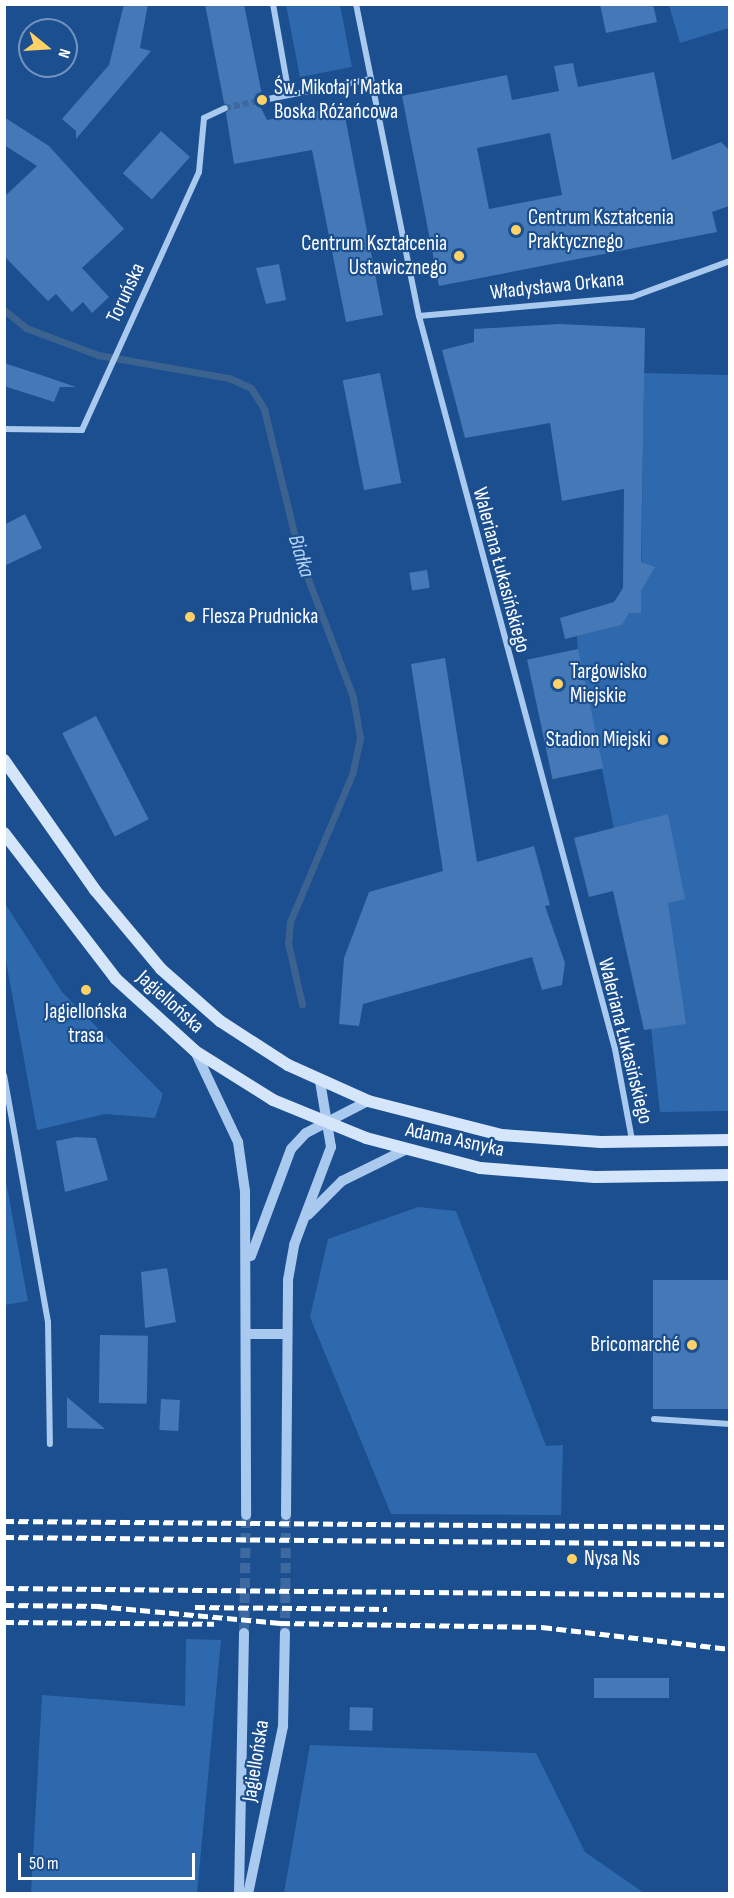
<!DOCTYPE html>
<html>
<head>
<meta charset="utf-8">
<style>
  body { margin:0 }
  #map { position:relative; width:734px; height:1898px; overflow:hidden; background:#1b4f8f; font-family:"Sofia Sans Condensed",sans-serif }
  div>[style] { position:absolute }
  .green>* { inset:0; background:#2e69ad }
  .stream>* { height:7px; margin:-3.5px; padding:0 3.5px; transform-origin:3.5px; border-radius:3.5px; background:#3c6290 }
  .building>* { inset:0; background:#4478b7; transform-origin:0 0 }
  .minor-tunnel>* { height:6px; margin-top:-3px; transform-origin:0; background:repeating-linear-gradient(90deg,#3d69a0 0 6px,transparent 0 9px) }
  .tertiary-tunnel>* { height:10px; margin-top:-5px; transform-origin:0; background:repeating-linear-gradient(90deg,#3d69a0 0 10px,transparent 0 15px) }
  .minor>* { height:6px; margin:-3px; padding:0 3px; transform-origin:3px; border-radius:3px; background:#a9c9ee }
  .tertiary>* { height:10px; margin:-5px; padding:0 5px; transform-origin:5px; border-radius:5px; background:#a9c9ee }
  .secondary>* { height:12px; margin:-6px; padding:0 6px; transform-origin:6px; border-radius:6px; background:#d6e6fa }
  .rail>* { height:4.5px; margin-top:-2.25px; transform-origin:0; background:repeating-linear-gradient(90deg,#fff 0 10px,transparent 0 14.5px) }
  .dots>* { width:16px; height:16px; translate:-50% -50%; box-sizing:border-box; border:3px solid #1b4f8f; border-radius:50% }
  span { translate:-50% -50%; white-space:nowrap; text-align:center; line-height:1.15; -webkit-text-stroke:4.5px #1b4f8f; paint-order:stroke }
  .poi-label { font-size:21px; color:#fff }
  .left { translate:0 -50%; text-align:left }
  .right { translate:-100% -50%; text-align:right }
  .street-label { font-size:21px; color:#fff }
  .water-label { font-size:22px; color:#b5d3f5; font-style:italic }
  .frame { position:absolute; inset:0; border:6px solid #fff; pointer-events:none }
  .north { position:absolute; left:18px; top:18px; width:60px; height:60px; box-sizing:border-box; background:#1b4f8f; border:2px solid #7695bc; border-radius:50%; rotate:108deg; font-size:16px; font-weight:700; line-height:24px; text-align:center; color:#fff }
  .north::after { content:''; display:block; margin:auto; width:21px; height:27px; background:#ffd166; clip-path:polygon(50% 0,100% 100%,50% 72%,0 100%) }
  .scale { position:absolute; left:18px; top:1853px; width:177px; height:27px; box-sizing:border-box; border:3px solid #fff; border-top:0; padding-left:8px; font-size:18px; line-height:21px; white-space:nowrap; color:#fff; -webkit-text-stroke:4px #1b4f8f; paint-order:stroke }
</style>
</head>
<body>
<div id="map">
  <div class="green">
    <i style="clip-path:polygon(286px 5px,340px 5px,352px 67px,300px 77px)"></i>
    <i style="clip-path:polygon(669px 5px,729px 5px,729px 28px,680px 43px)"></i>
    <i style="clip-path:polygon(644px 373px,729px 375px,729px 1111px,660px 1112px,647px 990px,578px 652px,577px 636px,622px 625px,641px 591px)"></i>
    <i style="clip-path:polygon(4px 902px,62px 992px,163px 1094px,155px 1118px,105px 1114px,37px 1130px,5px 956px)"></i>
    <i style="clip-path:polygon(5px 1176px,28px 1301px,5px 1305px,4px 1305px)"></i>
    <i style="clip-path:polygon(418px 1207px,456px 1211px,546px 1446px,563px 1445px,561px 1515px,391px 1514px,310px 1317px,328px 1239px)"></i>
    <i style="clip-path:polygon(186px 1639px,221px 1640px,197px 1893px,31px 1893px,42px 1695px,185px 1706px)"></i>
    <i style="clip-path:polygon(310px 1745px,536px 1753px,585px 1852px,644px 1893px,284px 1893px)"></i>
  </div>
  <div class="stream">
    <i style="left:4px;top:310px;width:28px;rotate:39deg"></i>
    <i style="left:26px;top:328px;width:77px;rotate:20.6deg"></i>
    <i style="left:98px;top:355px;width:133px;rotate:10deg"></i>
    <i style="left:229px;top:378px;width:24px;rotate:24deg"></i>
    <i style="left:251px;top:388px;width:25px;rotate:58deg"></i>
    <i style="left:264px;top:409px;width:153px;rotate:76.4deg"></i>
    <i style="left:300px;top:558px;width:149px;rotate:69.1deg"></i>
    <i style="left:353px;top:697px;width:42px;rotate:80.3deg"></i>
    <i style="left:360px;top:738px;width:35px;rotate:102deg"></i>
    <i style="left:353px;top:772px;width:163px;rotate:112.8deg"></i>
    <i style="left:290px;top:922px;width:21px;rotate:95deg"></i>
    <i style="left:288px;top:943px;width:63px;rotate:77.1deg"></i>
  </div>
  <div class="building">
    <i style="clip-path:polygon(124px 4px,148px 4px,140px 48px,151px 51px,76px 139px,76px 131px,62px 119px,109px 65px)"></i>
    <i style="clip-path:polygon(205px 4px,244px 4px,262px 95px,258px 102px,267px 120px,343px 106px,383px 315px,346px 322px,312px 150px,234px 164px,226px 113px,230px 108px,224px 103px)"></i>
    <i style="clip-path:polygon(600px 4px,653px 4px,657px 22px,606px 33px)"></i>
    <i style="clip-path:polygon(evenodd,573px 63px,578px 87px,654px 72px,672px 160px,721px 142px,729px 150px,729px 206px,712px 212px,717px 232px,439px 286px,402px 96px,507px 75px,512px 100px,559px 91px,554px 66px,573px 63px,550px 133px,562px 195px,489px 209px,477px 148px,550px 133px)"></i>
    <i style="clip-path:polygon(4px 117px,49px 146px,124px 229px,82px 268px,109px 297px,92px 313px,83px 302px,72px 312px,56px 294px,48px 301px,4px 256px,4px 197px,37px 166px,4px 145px)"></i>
    <i style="left:161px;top:131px;width:39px;height:57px;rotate:42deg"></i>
    <i style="clip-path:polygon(279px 264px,286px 300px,266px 304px,256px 268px)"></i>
    <i style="clip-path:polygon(559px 324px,645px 328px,641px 562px,655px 567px,641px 591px,641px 613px,629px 613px,622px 625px,565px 639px,560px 618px,614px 602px,623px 588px,624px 489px,562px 501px,550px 423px,465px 438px,442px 350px,474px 342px,474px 329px)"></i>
    <i style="clip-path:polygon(4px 363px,41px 375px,76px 387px,60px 387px,54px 402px,4px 386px)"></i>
    <i style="left:380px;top:373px;width:112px;height:38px;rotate:79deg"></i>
    <i style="clip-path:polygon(25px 514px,42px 548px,4px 566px,4px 525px)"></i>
    <i style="left:427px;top:570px;width:18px;height:18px;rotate:81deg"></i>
    <i style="left:578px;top:649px;width:122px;height:52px;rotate:78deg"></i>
    <i style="clip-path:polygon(445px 658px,477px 862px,534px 846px,550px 905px,545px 906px,565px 963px,562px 985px,542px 990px,532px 957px,363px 1004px,359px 1026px,339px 1024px,344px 958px,369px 892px,443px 871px,411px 664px)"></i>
    <i style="left:96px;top:716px;width:116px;height:38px;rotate:63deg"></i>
    <i style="clip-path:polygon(668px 814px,685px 899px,668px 903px,686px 1024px,644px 1030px,613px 891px,589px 897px,574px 838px)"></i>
    <i style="clip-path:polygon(76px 1137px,96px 1138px,108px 1180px,65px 1192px,56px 1141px)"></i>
    <i style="clip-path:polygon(167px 1268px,176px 1322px,145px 1328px,141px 1272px)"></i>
    <i style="left:729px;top:1280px;width:129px;height:76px;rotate:90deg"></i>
    <i style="left:100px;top:1335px;width:48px;height:68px;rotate:1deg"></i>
    <i style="clip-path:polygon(67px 1397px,105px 1429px,67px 1428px)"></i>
    <i style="left:161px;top:1399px;width:19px;height:31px;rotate:3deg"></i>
    <i style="left:669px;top:1678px;width:20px;height:75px;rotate:90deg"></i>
    <i style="left:350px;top:1707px;width:23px;height:23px;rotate:2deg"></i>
  </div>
  <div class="minor-tunnel">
    <i style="left:225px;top:108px;width:39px;rotate:-12deg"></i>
  </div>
  <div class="tertiary-tunnel">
    <i style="left:244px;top:1633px;width:118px;rotate:-89deg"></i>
    <i style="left:285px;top:1633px;width:118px;rotate:-89.5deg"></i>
  </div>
  <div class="minor">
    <i style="left:273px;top:4px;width:92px;rotate:80deg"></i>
    <i style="left:356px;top:4px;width:318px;rotate:78.6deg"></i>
    <i style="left:419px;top:316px;width:759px;rotate:75.03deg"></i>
    <i style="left:615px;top:1049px;width:93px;rotate:79.4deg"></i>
    <i style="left:263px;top:100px;width:110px;rotate:-11deg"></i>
    <i style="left:419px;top:316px;width:214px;rotate:-5.1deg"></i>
    <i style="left:632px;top:297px;width:104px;rotate:-20.2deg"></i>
    <i style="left:4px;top:429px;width:78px;rotate:0.7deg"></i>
    <i style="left:82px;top:430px;width:283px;rotate:-65.6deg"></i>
    <i style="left:199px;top:172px;width:54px;rotate:-84.7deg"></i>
    <i style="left:204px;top:118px;width:23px;rotate:-25deg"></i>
    <i style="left:4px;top:1075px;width:251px;rotate:79.9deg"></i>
    <i style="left:48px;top:1322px;width:122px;rotate:89.1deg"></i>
    <i style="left:654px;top:1419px;width:76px;rotate:3.8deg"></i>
  </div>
  <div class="tertiary">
    <i style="left:195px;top:1051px;width:101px;rotate:64.7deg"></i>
    <i style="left:238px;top:1142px;width:49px;rotate:81.9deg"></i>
    <i style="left:245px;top:1191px;width:324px;rotate:89.8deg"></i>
    <i style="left:308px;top:1215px;width:48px;rotate:-45deg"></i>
    <i style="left:342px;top:1181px;width:70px;rotate:-26.2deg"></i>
    <i style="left:251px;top:1256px;width:114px;rotate:-69.5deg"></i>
    <i style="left:291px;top:1149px;width:22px;rotate:-47deg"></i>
    <i style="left:306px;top:1133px;width:70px;rotate:-27.3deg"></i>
    <i style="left:247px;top:1334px;width:39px"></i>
    <i style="left:286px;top:1515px;width:235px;rotate:-89.5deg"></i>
    <i style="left:288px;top:1280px;width:36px;rotate:-80deg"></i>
    <i style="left:294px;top:1245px;width:105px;rotate:-69.3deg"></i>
    <i style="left:331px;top:1147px;width:67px;rotate:-99.5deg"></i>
    <i style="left:239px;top:1894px;width:261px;rotate:-88.9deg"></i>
    <i style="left:248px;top:1894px;width:172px;rotate:-78.2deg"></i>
    <i style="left:283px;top:1726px;width:93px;rotate:-88.8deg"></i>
  </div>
  <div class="secondary">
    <i style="left:4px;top:760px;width:159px;rotate:55deg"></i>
    <i style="left:95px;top:890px;width:103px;rotate:50.1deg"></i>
    <i style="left:161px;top:969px;width:79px;rotate:41.4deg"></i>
    <i style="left:220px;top:1021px;width:81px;rotate:32.9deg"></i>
    <i style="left:288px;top:1065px;width:88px;rotate:24.2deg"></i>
    <i style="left:368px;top:1101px;width:137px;rotate:14.3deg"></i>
    <i style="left:501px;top:1135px;width:100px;rotate:4deg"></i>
    <i style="left:601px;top:1142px;width:129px;rotate:-0.9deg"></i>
    <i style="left:4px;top:833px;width:184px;rotate:52.5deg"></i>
    <i style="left:116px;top:979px;width:107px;rotate:42.3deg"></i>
    <i style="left:195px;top:1051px;width:92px;rotate:32.1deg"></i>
    <i style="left:273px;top:1100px;width:100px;rotate:22.2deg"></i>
    <i style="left:366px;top:1138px;width:118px;rotate:14.7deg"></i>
    <i style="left:480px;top:1168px;width:115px;rotate:4.5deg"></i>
    <i style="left:595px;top:1177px;width:135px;rotate:-0.8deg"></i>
  </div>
  <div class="rail">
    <i style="left:4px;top:1521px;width:726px;rotate:0.47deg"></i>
    <i style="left:4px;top:1537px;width:726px;rotate:0.55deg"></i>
    <i style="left:4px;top:1588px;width:726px;rotate:0.55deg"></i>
    <i style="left:4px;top:1605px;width:101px;rotate:0.6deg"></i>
    <i style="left:97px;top:1606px;width:184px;rotate:5.3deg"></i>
    <i style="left:280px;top:1623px;width:262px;rotate:0.9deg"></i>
    <i style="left:542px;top:1627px;width:189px;rotate:6.7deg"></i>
    <i style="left:195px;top:1607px;width:192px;rotate:0.6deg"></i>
    <i style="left:4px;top:1622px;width:210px;rotate:0.5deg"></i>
  </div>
  <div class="dots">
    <i style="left:262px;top:100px;background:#ffd166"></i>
    <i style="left:516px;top:230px;background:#ffd166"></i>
    <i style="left:459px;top:256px;background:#ffd166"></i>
    <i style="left:190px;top:617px;background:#ffd166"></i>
    <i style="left:558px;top:684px;background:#ffd166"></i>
    <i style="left:663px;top:740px;background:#ffd166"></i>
    <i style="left:86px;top:990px;background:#ffd166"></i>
    <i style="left:692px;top:1345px;background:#ffd166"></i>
    <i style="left:572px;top:1559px;background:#ffd166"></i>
  </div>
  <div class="poi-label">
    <span class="left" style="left:274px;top:100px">Św. Mikołaj i Matka<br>Boska Różańcowa</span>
    <span class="left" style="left:528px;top:230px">Centrum Kształcenia<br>Praktycznego</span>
    <span class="right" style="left:447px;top:256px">Centrum Kształcenia<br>Ustawicznego</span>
    <span class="left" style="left:202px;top:617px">Flesza Prudnicka</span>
    <span class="left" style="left:570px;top:684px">Targowisko<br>Miejskie</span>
    <span class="right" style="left:651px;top:740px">Stadion Miejski</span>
    <span style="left:86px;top:1024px">Jagiellońska<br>trasa</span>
    <span class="right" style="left:680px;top:1345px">Bricomarché</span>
    <span class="left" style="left:584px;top:1559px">Nysa Ns</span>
  </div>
  <div class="street-label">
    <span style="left:557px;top:286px;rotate:-6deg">Władysława Orkana</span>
    <span style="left:126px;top:293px;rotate:-65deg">Toruńska</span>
    <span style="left:501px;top:570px;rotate:75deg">Waleriana Łukasińskiego</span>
    <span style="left:170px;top:1002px;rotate:42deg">Jagiellońska</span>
    <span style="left:625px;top:1041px;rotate:76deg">Waleriana Łukasińskiego</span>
    <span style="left:455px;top:1140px;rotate:12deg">Adama Asnyka</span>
    <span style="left:256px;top:1761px;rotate:-81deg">Jagiellońska</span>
  </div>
  <div class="water-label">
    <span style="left:301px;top:556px;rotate:73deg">Białka</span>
  </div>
  <div class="frame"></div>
  <div class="north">N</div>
  <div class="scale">50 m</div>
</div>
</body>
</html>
